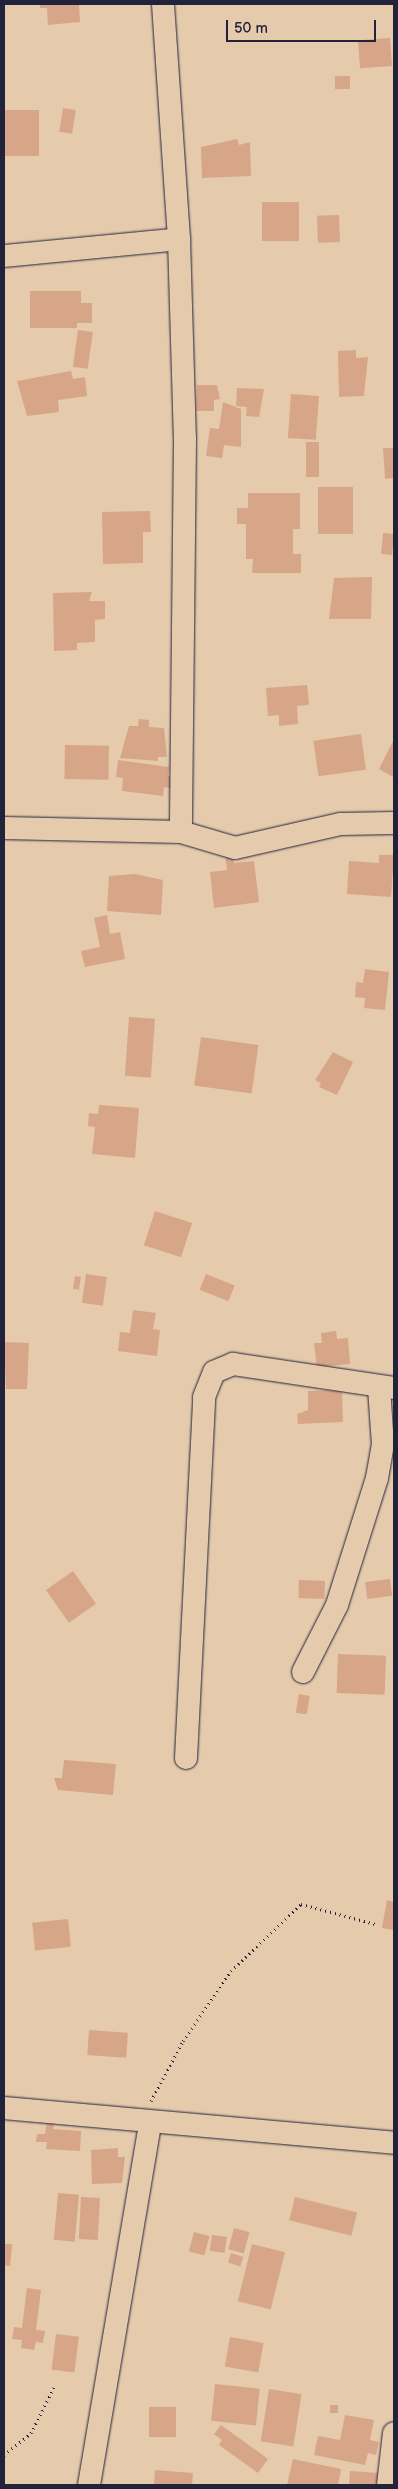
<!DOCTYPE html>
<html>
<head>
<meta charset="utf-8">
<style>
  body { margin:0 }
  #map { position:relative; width:398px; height:2489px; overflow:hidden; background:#e5caac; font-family:"Balsamiq Sans",sans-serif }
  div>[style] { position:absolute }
  .building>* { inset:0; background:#d7a689; transform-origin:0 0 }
  .path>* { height:3px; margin-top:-1.5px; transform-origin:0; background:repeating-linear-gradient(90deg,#22223b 0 1px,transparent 0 5px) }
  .roads { filter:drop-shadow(0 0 1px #22223b) drop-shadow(0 0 1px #22223b) }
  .minor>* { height:22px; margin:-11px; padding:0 11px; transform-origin:11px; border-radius:11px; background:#e5caac }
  span { translate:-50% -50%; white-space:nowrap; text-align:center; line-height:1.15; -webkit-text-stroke:4px #e5caac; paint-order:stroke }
  .frame { position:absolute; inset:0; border:5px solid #22223b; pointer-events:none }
  .scale { position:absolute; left:226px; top:20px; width:150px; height:22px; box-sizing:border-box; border:2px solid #22223b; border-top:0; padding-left:6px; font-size:15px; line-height:18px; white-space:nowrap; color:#22223b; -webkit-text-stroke:4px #e5caac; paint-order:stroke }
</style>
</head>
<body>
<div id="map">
  <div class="building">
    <i style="clip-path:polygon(40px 4px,79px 4px,80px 22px,48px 25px,47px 8px,40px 8px)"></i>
    <i style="left:390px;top:38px;width:28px;height:32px;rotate:86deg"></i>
    <i style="left:335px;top:76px;width:15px;height:13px"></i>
    <i style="left:63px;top:108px;width:13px;height:24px;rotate:9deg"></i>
    <i style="left:39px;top:110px;width:46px;height:35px;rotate:90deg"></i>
    <i style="clip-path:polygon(237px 139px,239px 145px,250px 142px,251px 176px,202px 178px,201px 147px)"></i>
    <i style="left:262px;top:202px;width:37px;height:39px"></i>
    <i style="left:339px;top:215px;width:27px;height:22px;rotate:88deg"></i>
    <i style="clip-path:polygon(30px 291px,81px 291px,81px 303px,92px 303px,92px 323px,77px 323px,77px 328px,30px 328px)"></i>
    <i style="left:78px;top:330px;width:15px;height:37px;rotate:8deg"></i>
    <i style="clip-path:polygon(356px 350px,356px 358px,368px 357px,364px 396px,339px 397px,338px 351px)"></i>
    <i style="clip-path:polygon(71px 371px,73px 379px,85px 377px,87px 396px,58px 400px,59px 412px,27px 416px,17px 381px)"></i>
    <i style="clip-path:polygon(197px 385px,217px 385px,220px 399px,214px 400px,214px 411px,196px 411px)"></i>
    <i style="clip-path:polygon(237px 388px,264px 389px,259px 417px,246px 416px,247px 407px,236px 406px)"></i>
    <i style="left:291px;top:394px;width:28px;height:44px;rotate:4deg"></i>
    <i style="clip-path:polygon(223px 402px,241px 409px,241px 447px,224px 445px,222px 458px,206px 456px,210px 428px,219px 429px)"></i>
    <i style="left:306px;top:442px;width:13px;height:35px"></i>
    <i style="clip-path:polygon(383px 448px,394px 448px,394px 478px,385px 479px)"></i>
    <i style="left:353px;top:487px;width:47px;height:35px;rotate:90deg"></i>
    <i style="clip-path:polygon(248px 493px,300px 493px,300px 529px,293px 529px,293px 554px,301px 554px,301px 573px,252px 573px,253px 559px,246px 559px,246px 524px,237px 524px,237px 508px,248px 508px)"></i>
    <i style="clip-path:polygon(150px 511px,151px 532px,143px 532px,143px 563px,103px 564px,102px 512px)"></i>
    <i style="left:383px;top:533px;width:11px;height:21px;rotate:5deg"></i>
    <i style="clip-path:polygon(372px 577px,371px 619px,329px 619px,334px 578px)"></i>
    <i style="clip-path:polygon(92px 592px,89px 601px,105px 601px,105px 619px,95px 620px,95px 642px,77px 643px,77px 650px,54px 651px,53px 593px)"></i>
    <i style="clip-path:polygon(307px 685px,309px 705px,297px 706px,298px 724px,279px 726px,279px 715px,268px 716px,266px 688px)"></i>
    <i style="clip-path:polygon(139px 719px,149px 720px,149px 727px,164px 728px,167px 757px,158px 757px,158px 761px,120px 758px,129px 726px,138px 726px)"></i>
    <i style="left:361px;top:734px;width:36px;height:48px;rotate:82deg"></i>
    <i style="clip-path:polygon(394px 739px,394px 775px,393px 777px,379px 769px)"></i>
    <i style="left:65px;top:745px;width:44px;height:34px;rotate:1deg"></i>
    <i style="clip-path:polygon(118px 760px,169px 767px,168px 776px,177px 777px,175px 789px,164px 787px,163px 796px,122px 791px,123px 778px,116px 777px)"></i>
    <i style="clip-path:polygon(233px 854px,234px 863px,254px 861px,259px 902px,214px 908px,210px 872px,227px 870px,225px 855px)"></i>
    <i style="clip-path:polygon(379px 855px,394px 855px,391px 897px,347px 894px,349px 861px,379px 863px)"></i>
    <i style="clip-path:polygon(135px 874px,163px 880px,161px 915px,107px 911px,109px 876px)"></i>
    <i style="clip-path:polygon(107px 915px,110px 934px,120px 932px,125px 959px,85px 967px,81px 951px,100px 947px,94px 918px)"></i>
    <i style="clip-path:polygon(365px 969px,389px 972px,385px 1010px,364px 1008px,365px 998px,355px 997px,356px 982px,363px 983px)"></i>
    <i style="left:129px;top:1017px;width:26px;height:59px;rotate:4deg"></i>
    <i style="left:201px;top:1037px;width:58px;height:49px;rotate:8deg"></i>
    <i style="clip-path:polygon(333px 1052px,353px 1062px,337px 1095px,319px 1087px,321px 1083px,315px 1080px)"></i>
    <i style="clip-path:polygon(99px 1105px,139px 1108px,135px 1158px,92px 1154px,95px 1127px,88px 1126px,89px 1113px,98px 1114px)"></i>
    <i style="left:155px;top:1211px;width:39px;height:36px;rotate:18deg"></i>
    <i style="left:86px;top:1274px;width:21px;height:29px;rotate:8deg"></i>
    <i style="left:206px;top:1274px;width:31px;height:17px;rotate:22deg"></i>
    <i style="left:75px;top:1276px;width:6px;height:13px;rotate:9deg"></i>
    <i style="clip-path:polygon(133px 1310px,156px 1313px,153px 1329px,160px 1330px,157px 1356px,118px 1351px,120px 1332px,130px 1333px)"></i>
    <i style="clip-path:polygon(336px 1331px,337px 1339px,348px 1338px,350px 1364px,317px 1367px,314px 1343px,322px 1343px,321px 1333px)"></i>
    <i style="clip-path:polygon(4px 1342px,29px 1343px,27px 1389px,6px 1389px)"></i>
    <i style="clip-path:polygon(342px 1390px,343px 1422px,298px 1424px,297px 1414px,308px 1410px,308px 1391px)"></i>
    <i style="left:73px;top:1571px;width:40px;height:33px;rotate:55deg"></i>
    <i style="left:390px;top:1579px;width:17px;height:25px;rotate:83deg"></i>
    <i style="left:299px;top:1580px;width:26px;height:18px;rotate:2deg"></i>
    <i style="left:338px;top:1654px;width:48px;height:39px;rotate:2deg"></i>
    <i style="left:299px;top:1694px;width:11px;height:19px;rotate:10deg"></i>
    <i style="clip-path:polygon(64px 1760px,116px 1764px,113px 1795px,58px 1790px,54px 1778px,62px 1778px)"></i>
    <i style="clip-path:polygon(387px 1900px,394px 1902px,394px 1930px,382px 1928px)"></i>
    <i style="left:68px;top:1919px;width:28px;height:36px;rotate:84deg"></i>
    <i style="left:89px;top:2030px;width:39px;height:25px;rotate:4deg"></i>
    <i style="clip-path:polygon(47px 2122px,54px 2123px,53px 2129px,81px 2131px,80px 2151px,46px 2149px,47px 2142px,36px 2142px,37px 2134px,45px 2134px)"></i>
    <i style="clip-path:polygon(118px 2148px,118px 2157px,125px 2157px,122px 2183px,92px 2184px,91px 2150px)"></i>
    <i style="left:58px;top:2193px;width:21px;height:47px;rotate:5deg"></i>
    <i style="left:81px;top:2197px;width:19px;height:42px;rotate:3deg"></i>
    <i style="left:295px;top:2197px;width:64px;height:24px;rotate:14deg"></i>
    <i style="left:234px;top:2228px;width:16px;height:22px;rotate:15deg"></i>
    <i style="left:194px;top:2232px;width:16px;height:20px;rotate:15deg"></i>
    <i style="left:212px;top:2235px;width:15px;height:16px;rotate:8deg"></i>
    <i style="clip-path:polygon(4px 2244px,12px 2244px,10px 2266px,4px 2265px)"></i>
    <i style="left:252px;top:2244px;width:34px;height:59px;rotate:14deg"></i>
    <i style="left:231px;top:2253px;width:13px;height:10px;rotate:18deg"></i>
    <i style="clip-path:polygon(27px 2288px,41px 2290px,36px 2330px,45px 2331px,43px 2343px,36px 2342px,34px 2350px,21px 2348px,22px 2340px,12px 2339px,14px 2327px,22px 2328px)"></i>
    <i style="left:56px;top:2334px;width:23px;height:36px;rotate:7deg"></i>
    <i style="left:230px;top:2337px;width:34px;height:30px;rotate:10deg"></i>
    <i style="left:215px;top:2384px;width:45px;height:37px;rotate:6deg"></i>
    <i style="left:269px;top:2389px;width:33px;height:53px;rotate:9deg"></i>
    <i style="left:330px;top:2405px;width:8px;height:8px"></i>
    <i style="left:149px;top:2407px;width:27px;height:30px"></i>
    <i style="clip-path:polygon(345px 2415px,374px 2420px,370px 2440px,379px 2442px,376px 2455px,368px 2453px,365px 2465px,314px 2455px,318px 2436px,340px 2440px)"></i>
    <i style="clip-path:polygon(221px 2425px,268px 2459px,258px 2473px,219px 2445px,222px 2440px,214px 2434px)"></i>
    <i style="clip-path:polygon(293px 2459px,341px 2469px,338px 2485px,287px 2485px)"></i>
    <i style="clip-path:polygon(155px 2470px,193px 2473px,192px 2485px,154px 2485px)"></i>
    <i style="clip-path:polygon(350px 2471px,380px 2473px,378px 2485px,349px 2485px)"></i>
  </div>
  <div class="path">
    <i style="left:151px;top:2101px;width:68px;rotate:-61.9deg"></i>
    <i style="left:183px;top:2041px;width:85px;rotate:-55.6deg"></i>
    <i style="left:231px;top:1971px;width:97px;rotate:-43.7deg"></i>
    <i style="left:301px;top:1904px;width:77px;rotate:15.1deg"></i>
    <i style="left:4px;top:2455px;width:35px;rotate:-39deg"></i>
    <i style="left:31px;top:2433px;width:51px;rotate:-63.4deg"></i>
  </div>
  <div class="roads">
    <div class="minor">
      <i style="left:163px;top:4px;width:236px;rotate:86.1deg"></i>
      <i style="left:179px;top:239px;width:200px;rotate:88.3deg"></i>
      <i style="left:185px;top:439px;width:393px;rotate:90.6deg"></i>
      <i style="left:4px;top:256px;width:176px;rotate:-5.5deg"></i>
      <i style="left:4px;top:828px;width:177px;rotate:1.3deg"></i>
      <i style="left:181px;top:832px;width:56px;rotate:16.5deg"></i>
      <i style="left:235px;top:848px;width:109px;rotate:-12.8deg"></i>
      <i style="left:341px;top:824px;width:53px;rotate:-1.1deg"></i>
      <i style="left:303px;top:1672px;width:75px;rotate:-63.1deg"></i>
      <i style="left:337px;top:1605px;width:133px;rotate:-72.5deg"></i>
      <i style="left:377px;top:1478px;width:34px;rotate:-80deg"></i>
      <i style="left:383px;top:1445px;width:57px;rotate:-94deg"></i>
      <i style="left:186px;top:1758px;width:361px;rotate:-87.1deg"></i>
      <i style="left:204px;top:1397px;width:27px;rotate:-68deg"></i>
      <i style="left:214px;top:1372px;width:21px;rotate:-23deg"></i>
      <i style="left:233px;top:1364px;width:163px;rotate:8.5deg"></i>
      <i style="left:4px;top:2108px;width:392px;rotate:5.1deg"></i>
      <i style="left:89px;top:2485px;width:367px;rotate:-80.4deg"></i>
      <i style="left:388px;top:2485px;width:52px;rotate:-83.4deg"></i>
    </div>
  </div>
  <div class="frame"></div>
  <div class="scale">50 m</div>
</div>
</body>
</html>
